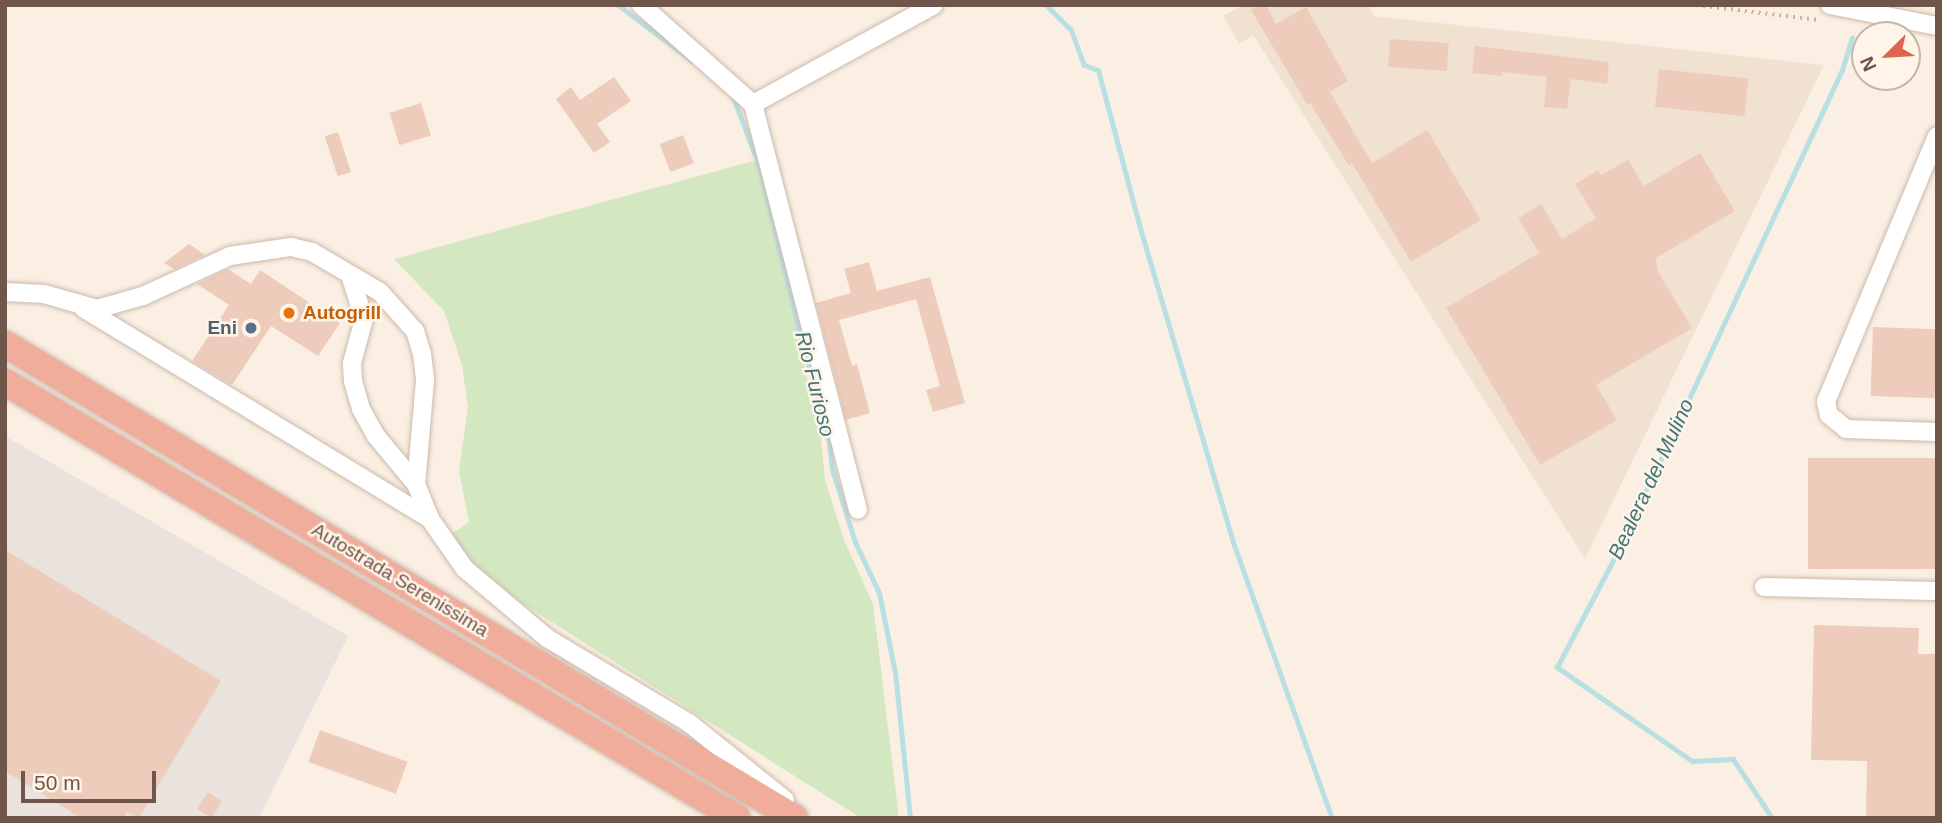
<!DOCTYPE html>
<html>
<head>
<meta charset="utf-8">
<style>
  body { margin:0 }
  #map { position:relative; width:1942px; height:823px; overflow:hidden; background:#faefe2; font-family:Arial,sans-serif }
  div>[style] { position:absolute }
  .residential>* { inset:0; background:#f1e1d1 }
  .industrial>* { inset:0; background:#e9e2dd }
  .green>* { inset:0; background:#d3e7c1 }
  .stream>* { height:5px; margin:-2.5px; padding:0 2.5px; transform-origin:2.5px; border-radius:2.5px; background:#b8dfe2 }
  .building>* { inset:0; background:#ecb; transform-origin:0 0 }
  .path>* { height:3.5px; margin-top:-1.75px; transform-origin:0; background:repeating-linear-gradient(90deg,#d2b09f 0 2px,transparent 0 7px) }
  .roads { filter:drop-shadow(0 0 2px #cdb9ac) drop-shadow(0 0 2px #cdb9ac) }
  .minor>* { height:18px; margin:-9px; padding:0 9px; transform-origin:9px; border-radius:9px; background:#fff }
  .highway>* { height:26px; margin:-13px; padding:0 13px; transform-origin:13px; border-radius:13px; background:#f1ad9c }
  .dots>* { width:19px; height:19px; translate:-50% -50%; box-sizing:border-box; border:4px solid #fef4e7; border-radius:50% }
  span { translate:-50% -50%; white-space:nowrap; text-align:center; line-height:1.15; -webkit-text-stroke:5px #fef4e7; paint-order:stroke }
  .food-label { font-size:19px; color:#c56008; font-weight:700 }
  .left { translate:0 -50%; text-align:left }
  .service-label { font-size:19px; color:#4e5e75; font-weight:700 }
  .right { translate:-100% -50%; text-align:right }
  .street-label { font-size:19px; color:#70554a }
  .water-label { font-size:21px; color:#43767b; font-style:italic }
  .frame { position:absolute; inset:0; border:7px solid #70554a; pointer-events:none }
  .north { position:absolute; left:1851px; top:21px; width:70px; height:70px; box-sizing:border-box; background:#fef4e7; border:2px solid #c5b4a8; border-radius:50%; rotate:246deg; font-size:19px; font-weight:700; line-height:28px; text-align:center; color:#70554a }
  .north::after { content:''; display:block; margin:auto; width:24px; height:32px; background:#dd654e; clip-path:polygon(50% 0,100% 100%,50% 72%,0 100%) }
  .scale { position:absolute; left:21px; top:771px; width:135px; height:32px; box-sizing:border-box; border:4px solid #70554a; border-top:0; padding-left:9px; font-size:21px; line-height:24px; white-space:nowrap; color:#70554a; -webkit-text-stroke:5px #fef4e7; paint-order:stroke }
</style>
</head>
<body>
<div id="map">
  <div class="residential">
    <i style="clip-path:polygon(1243px 5px,1369px 5px,1374px 16px,1824px 65px,1585px 559px,1253px 35px,1239px 44px,1223px 16px)"></i>
  </div>
  <div class="industrial">
    <i style="clip-path:polygon(5px 436px,348px 636px,259px 818px,5px 818px)"></i>
  </div>
  <div class="green">
    <i style="clip-path:polygon(757px 160px,821px 439px,825px 480px,844px 540px,873px 604px,899px 818px,861px 818px,525px 605px,475px 566px,451px 534px,469px 522px,459px 471px,468px 407px,462px 365px,444px 311px,394px 259px)"></i>
  </div>
  <div class="stream">
    <i style="left:618px;top:5px;width:93px;rotate:37.1deg"></i>
    <i style="left:1046px;top:5px;width:35px;rotate:45deg"></i>
    <i style="left:1071px;top:30px;width:37px;rotate:70deg"></i>
    <i style="left:1084px;top:65px;width:15px;rotate:20deg"></i>
    <i style="left:1098px;top:70px;width:163px;rotate:75.1deg"></i>
    <i style="left:1140px;top:228px;width:331px;rotate:73.5deg"></i>
    <i style="left:1234px;top:545px;width:290px;rotate:70.3deg"></i>
    <i style="left:732px;top:94px;width:77px;rotate:69.4deg"></i>
    <i style="left:759px;top:166px;width:163px;rotate:76.5deg"></i>
    <i style="left:797px;top:324px;width:121px;rotate:74.7deg"></i>
    <i style="left:829px;top:441px;width:28px;rotate:84deg"></i>
    <i style="left:832px;top:469px;width:77px;rotate:72.5deg"></i>
    <i style="left:855px;top:542px;width:56px;rotate:64.8deg"></i>
    <i style="left:879px;top:593px;width:81px;rotate:78.6deg"></i>
    <i style="left:895px;top:672px;width:147px;rotate:84.1deg"></i>
    <i style="left:1772px;top:818px;width:71px;rotate:-123.5deg"></i>
    <i style="left:1733px;top:759px;width:41px;rotate:177.2deg"></i>
    <i style="left:1692px;top:761px;width:165px;rotate:-145.2deg"></i>
    <i style="left:1557px;top:667px;width:131px;rotate:-62.3deg"></i>
    <i style="left:1618px;top:551px;width:531px;rotate:-65.03deg"></i>
    <i style="left:1842px;top:70px;width:34px;rotate:-73deg"></i>
  </div>
  <div class="building">
    <i style="clip-path:polygon(1259px 5px,1266px 5px,1276px 24px,1306px 7px,1348px 81px,1330px 92px,1372px 163px,1427px 130px,1481px 220px,1411px 262px,1352px 163px,1349px 166px,1310px 103px,1307px 104px,1251px 10px)"></i>
    <i style="left:1390px;top:39px;width:59px;height:28px;rotate:4deg"></i>
    <i style="clip-path:polygon(1475px 46px,1609px 62px,1607px 84px,1571px 79px,1567px 109px,1544px 107px,1547px 77px,1503px 72px,1502px 76px,1472px 73px)"></i>
    <i style="left:1659px;top:69px;width:90px;height:38px;rotate:6deg"></i>
    <i style="clip-path:polygon(614px 77px,631px 101px,597px 124px,610px 142px,594px 153px,556px 99px,571px 87px,580px 100px)"></i>
    <i style="left:421px;top:103px;width:34px;height:33px;rotate:73deg"></i>
    <i style="left:338px;top:132px;width:42px;height:14px;rotate:72deg"></i>
    <i style="left:683px;top:135px;width:30px;height:25px;rotate:69deg"></i>
    <i style="clip-path:polygon(1700px 153px,1735px 211px,1656px 258px,1657px 270px,1692px 328px,1596px 385px,1617px 420px,1540px 465px,1446px 308px,1539px 253px,1518px 218px,1541px 204px,1562px 239px,1596px 218px,1575px 184px,1598px 170px,1601px 175px,1628px 160px,1644px 186px)"></i>
    <i style="clip-path:polygon(189px 244px,205px 255px,174px 269px,164px 263px)"></i>
    <i style="clip-path:polygon(869px 262px,877px 291px,930px 277px,965px 403px,933px 412px,926px 390px,940px 386px,916px 299px,839px 320px,852px 366px,857px 364px,870px 413px,846px 420px,816px 303px,851px 293px,844px 269px)"></i>
    <i style="clip-path:polygon(228px 269px,251px 284px,260px 270px,340px 323px,318px 356px,271px 326px,232px 385px,192px 361px,229px 305px,197px 284px)"></i>
    <i style="left:1873px;top:327px;width:64px;height:69px;rotate:2deg"></i>
    <i style="left:1808px;top:458px;width:129px;height:111px"></i>
    <i style="clip-path:polygon(5px 550px,221px 681px,139px 818px,127px 812px,123px 818px,81px 818px,5px 771px)"></i>
    <i style="clip-path:polygon(1814px 625px,1919px 628px,1918px 654px,1937px 654px,1937px 818px,1866px 818px,1867px 761px,1811px 760px)"></i>
    <i style="left:320px;top:730px;width:93px;height:34px;rotate:20deg"></i>
    <i style="left:208px;top:792px;width:17px;height:20px;rotate:33deg"></i>
  </div>
  <div class="path">
    <i style="left:1696px;top:5px;width:124px;rotate:7deg"></i>
  </div>
  <div class="roads">
    <div class="minor">
      <i style="left:641px;top:5px;width:149px;rotate:41.5deg"></i>
      <i style="left:753px;top:104px;width:419px;rotate:75.5deg"></i>
      <i style="left:1830px;top:5px;width:109px;rotate:11.1deg"></i>
      <i style="left:753px;top:104px;width:206px;rotate:-28.7deg"></i>
      <i style="left:1937px;top:136px;width:288px;rotate:112.7deg"></i>
      <i style="left:1826px;top:402px;width:13px;rotate:77deg"></i>
      <i style="left:1829px;top:415px;width:22px;rotate:39deg"></i>
      <i style="left:1846px;top:429px;width:91px;rotate:1.9deg"></i>
      <i style="left:350px;top:275px;width:46px;rotate:72.3deg"></i>
      <i style="left:364px;top:319px;width:46px;rotate:105.3deg"></i>
      <i style="left:352px;top:363px;width:18px;rotate:87deg"></i>
      <i style="left:353px;top:381px;width:29px;rotate:74deg"></i>
      <i style="left:361px;top:409px;width:31px;rotate:61deg"></i>
      <i style="left:376px;top:436px;width:62px;rotate:50.2deg"></i>
      <i style="left:5px;top:292px;width:39px;rotate:3deg"></i>
      <i style="left:44px;top:294px;width:55px;rotate:15.8deg"></i>
      <i style="left:97px;top:309px;width:48px;rotate:-15.8deg"></i>
      <i style="left:143px;top:296px;width:96px;rotate:-24.7deg"></i>
      <i style="left:230px;top:256px;width:62px;rotate:-8.4deg"></i>
      <i style="left:291px;top:247px;width:22px;rotate:13deg"></i>
      <i style="left:312px;top:252px;width:79px;rotate:30.5deg"></i>
      <i style="left:380px;top:292px;width:52px;rotate:48.1deg"></i>
      <i style="left:415px;top:331px;width:24px;rotate:73deg"></i>
      <i style="left:422px;top:354px;width:26px;rotate:83deg"></i>
      <i style="left:425px;top:380px;width:104px;rotate:94.9deg"></i>
      <i style="left:416px;top:484px;width:38px;rotate:68deg"></i>
      <i style="left:430px;top:519px;width:61px;rotate:55deg"></i>
      <i style="left:465px;top:569px;width:107px;rotate:40.1deg"></i>
      <i style="left:547px;top:638px;width:165px;rotate:30.9deg"></i>
      <i style="left:689px;top:723px;width:123px;rotate:38.7deg"></i>
      <i style="left:83px;top:308px;width:406px;rotate:31.3deg"></i>
      <i style="left:1764px;top:587px;width:173px;rotate:1.3deg"></i>
    </div>
    <div class="highway">
      <i style="left:5px;top:344px;width:921px;rotate:30.96deg"></i>
      <i style="left:5px;top:382px;width:852px;rotate:30.78deg"></i>
    </div>
  </div>
  <div class="dots">
    <i style="left:289px;top:313px;background:#e8710a"></i>
    <i style="left:251px;top:328px;background:#5c6f8a"></i>
  </div>
  <div class="food-label">
    <span class="left" style="left:303px;top:313px">Autogrill</span>
  </div>
  <div class="service-label">
    <span class="right" style="left:237px;top:328px">Eni</span>
  </div>
  <div class="street-label">
    <span style="left:400px;top:580px;rotate:31deg">Autostrada Serenissima</span>
  </div>
  <div class="water-label">
    <span style="left:815px;top:384px;rotate:76deg">Rio Furioso</span>
    <span style="left:1651px;top:479px;rotate:-65deg">Bealera del Mulino</span>
  </div>
  <div class="frame"></div>
  <div class="north">N</div>
  <div class="scale">50 m</div>
</div>
</body>
</html>
